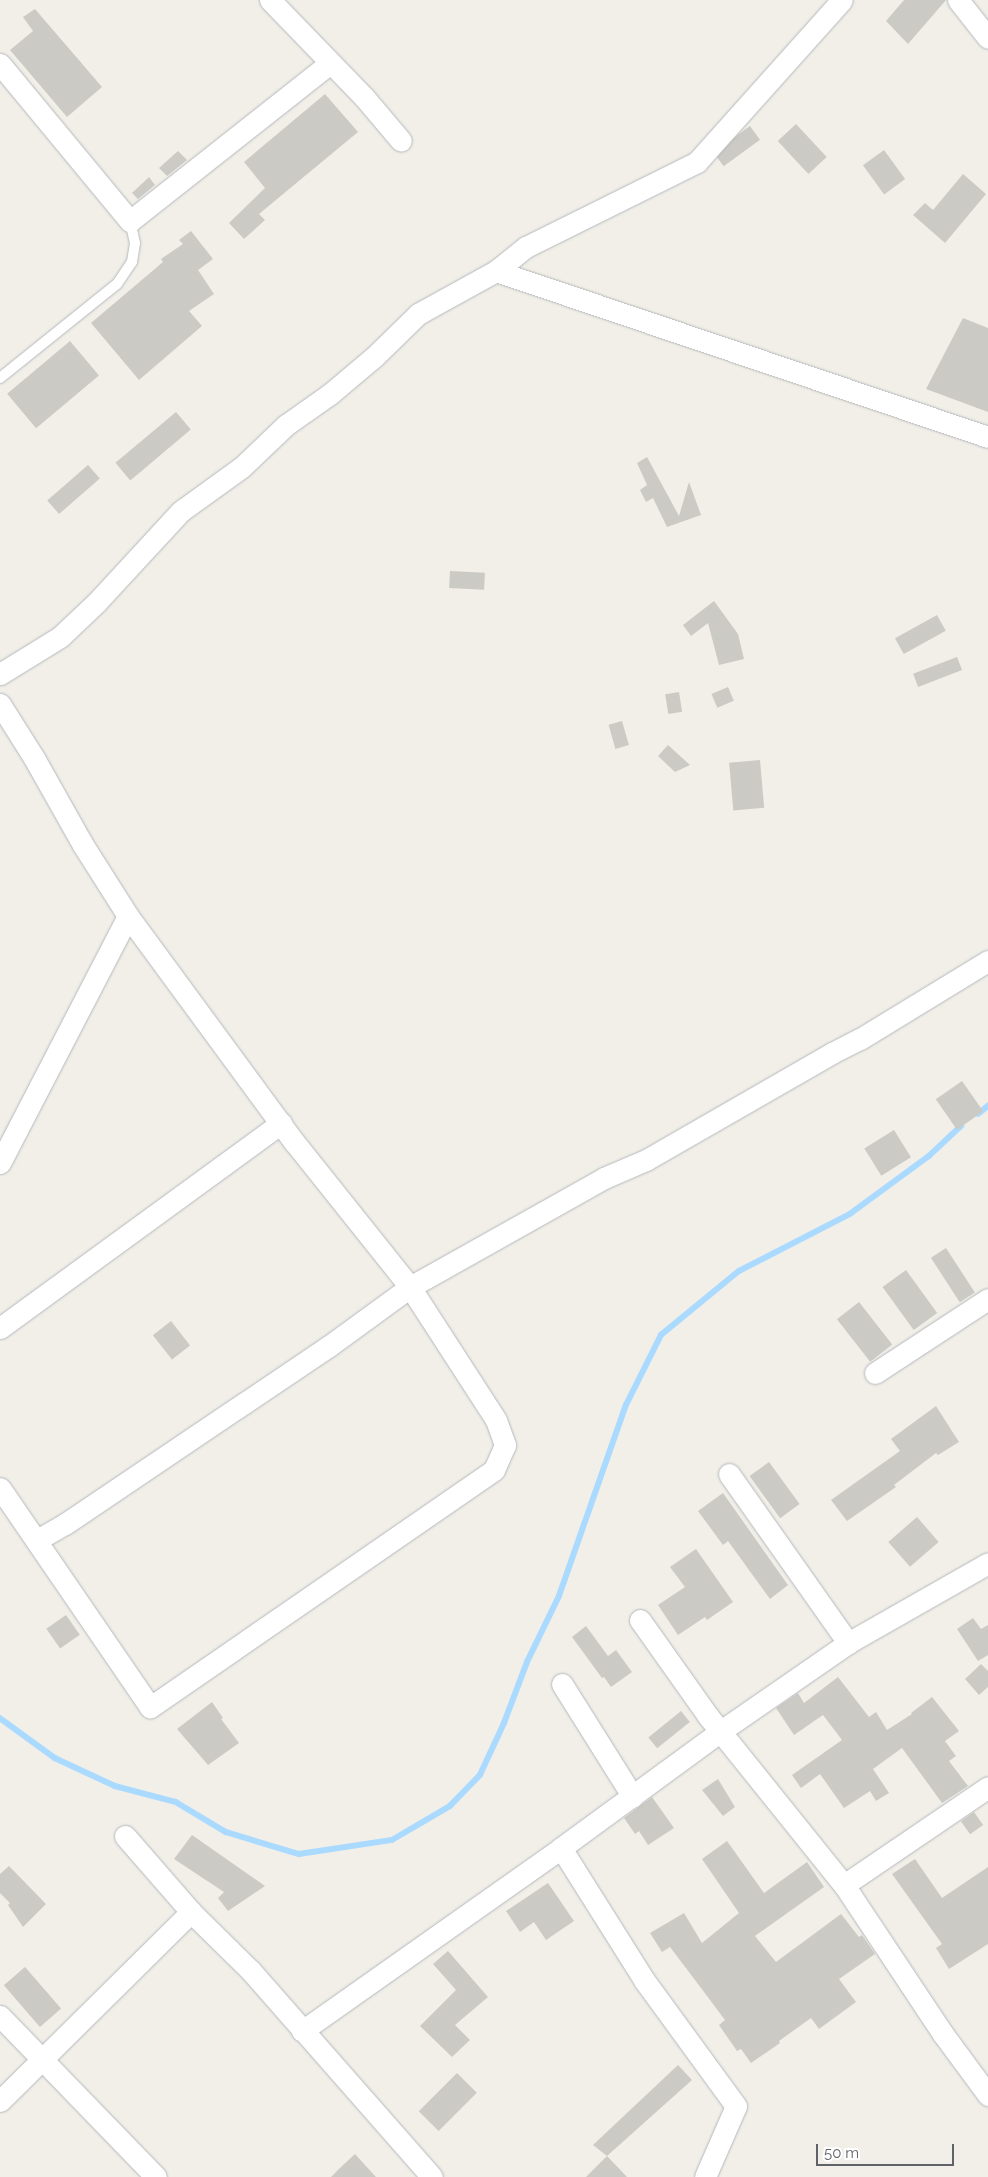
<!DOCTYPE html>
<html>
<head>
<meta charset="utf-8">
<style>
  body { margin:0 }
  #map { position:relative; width:988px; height:2177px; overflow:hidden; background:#f1efe8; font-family:Raleway,sans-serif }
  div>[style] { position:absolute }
  .stream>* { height:5.5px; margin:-2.75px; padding:0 2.75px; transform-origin:2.75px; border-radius:2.75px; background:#aadaff }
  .building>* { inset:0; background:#cccac5; transform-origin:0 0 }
  .roads { filter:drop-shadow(0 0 1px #b5b8bc) drop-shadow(0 0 1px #b5b8bc) }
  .service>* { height:10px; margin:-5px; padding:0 5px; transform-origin:5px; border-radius:5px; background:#fff }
  .minor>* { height:21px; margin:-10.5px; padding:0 10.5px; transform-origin:10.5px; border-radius:10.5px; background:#fff }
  span { translate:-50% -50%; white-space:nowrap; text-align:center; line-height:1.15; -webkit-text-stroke:5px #fff; paint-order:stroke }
  .scale { position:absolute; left:816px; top:2144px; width:138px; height:22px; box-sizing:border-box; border:2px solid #5f6368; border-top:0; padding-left:6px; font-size:15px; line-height:18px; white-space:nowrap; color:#5f6368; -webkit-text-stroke:4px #fff; paint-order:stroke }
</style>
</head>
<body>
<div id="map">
  <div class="stream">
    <i style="left:978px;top:1114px;width:13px;rotate:-39deg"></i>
    <i style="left:0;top:1718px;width:68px;rotate:36deg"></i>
    <i style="left:55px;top:1758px;width:66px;rotate:25deg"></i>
    <i style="left:115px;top:1786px;width:63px;rotate:14.7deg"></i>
    <i style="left:176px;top:1802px;width:58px;rotate:31deg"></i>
    <i style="left:226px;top:1832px;width:76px;rotate:16.8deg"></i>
    <i style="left:299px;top:1854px;width:94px;rotate:-8.6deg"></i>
    <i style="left:392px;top:1840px;width:67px;rotate:-30.4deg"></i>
    <i style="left:450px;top:1806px;width:43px;rotate:-45.9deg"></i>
    <i style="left:480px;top:1775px;width:57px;rotate:-65.2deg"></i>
    <i style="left:504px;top:1723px;width:65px;rotate:-69.3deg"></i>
    <i style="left:527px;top:1662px;width:73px;rotate:-64.1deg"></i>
    <i style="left:559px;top:1596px;width:202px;rotate:-70.7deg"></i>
    <i style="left:626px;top:1405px;width:78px;rotate:-63.4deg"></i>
    <i style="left:661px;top:1335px;width:101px;rotate:-39.4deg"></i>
    <i style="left:739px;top:1271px;width:125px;rotate:-27.2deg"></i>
    <i style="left:850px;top:1214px;width:98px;rotate:-36.3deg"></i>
    <i style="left:929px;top:1156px;width:44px;rotate:-43.2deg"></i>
  </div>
  <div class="building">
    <i style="clip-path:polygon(904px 0,946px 0,908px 44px,886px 21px)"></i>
    <i style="clip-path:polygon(35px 9px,102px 87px,67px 117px,10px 50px,33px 31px,23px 17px)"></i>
    <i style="clip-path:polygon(325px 94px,358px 132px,259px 214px,265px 220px,244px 239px,229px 223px,265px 188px,244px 162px)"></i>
    <i style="left:796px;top:124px;width:45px;height:25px;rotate:47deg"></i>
    <i style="left:750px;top:126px;width:17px;height:45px;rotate:54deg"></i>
    <i style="left:884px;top:150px;width:36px;height:26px;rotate:54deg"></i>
    <i style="clip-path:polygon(178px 151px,187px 160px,167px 176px,159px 168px)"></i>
    <i style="clip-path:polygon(963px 174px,986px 194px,945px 243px,913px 215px,925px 203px,933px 210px)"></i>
    <i style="clip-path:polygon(149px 177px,155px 185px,138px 199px,132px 193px)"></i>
    <i style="clip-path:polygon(191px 231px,213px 259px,198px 270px,214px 294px,189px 311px,202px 326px,139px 380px,91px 323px,163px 262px,161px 259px,183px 244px,179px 240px)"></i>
    <i style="clip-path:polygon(963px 318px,988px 328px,988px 412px,926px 389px)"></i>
    <i style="left:70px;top:341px;width:45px;height:82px;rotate:50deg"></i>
    <i style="left:176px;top:412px;width:23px;height:79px;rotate:50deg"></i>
    <i style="clip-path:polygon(647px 457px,679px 516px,689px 482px,701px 515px,667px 527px,653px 498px,646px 502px,640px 490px,647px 485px,637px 463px)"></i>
    <i style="left:88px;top:465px;width:18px;height:54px;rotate:49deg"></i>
    <i style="left:450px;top:571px;width:35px;height:17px;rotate:3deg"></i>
    <i style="clip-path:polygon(714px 601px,738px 634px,744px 659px,719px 665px,708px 623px,691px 636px,683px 625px)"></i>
    <i style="left:937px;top:615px;width:18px;height:48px;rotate:61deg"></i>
    <i style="left:957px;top:657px;width:14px;height:47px;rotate:69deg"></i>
    <i style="left:728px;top:687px;width:15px;height:18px;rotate:67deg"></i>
    <i style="left:679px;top:692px;width:20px;height:14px;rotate:81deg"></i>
    <i style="left:622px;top:721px;width:25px;height:14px;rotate:74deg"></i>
    <i style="clip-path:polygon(668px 745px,690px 765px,675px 772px,658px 756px)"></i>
    <i style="left:760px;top:760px;width:48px;height:31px;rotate:85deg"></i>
    <i style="left:962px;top:1081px;width:37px;height:32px;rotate:55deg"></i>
    <i style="left:894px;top:1130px;width:32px;height:35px;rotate:58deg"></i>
    <i style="left:946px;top:1248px;width:53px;height:18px;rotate:57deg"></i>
    <i style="left:906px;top:1270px;width:53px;height:29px;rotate:54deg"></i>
    <i style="left:859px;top:1302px;width:54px;height:28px;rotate:52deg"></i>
    <i style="left:171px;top:1321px;width:31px;height:23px;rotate:52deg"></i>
    <i style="clip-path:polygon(936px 1406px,959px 1442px,938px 1455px,936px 1453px,894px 1485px,896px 1487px,847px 1521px,831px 1500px,900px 1451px,891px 1439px)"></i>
    <i style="left:769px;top:1462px;width:52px;height:24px;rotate:54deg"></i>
    <i style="clip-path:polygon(723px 1493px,788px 1585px,770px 1599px,728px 1541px,723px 1545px,698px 1511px)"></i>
    <i style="left:917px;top:1517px;width:33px;height:38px;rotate:49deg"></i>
    <i style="clip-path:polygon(696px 1549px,733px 1602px,707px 1620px,705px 1617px,678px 1635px,658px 1605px,685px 1587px,670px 1567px)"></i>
    <i style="left:66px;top:1615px;width:24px;height:24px;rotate:55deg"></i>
    <i style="clip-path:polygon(973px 1618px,981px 1629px,988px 1625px,988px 1655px,978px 1661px,957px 1629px)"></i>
    <i style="clip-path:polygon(586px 1626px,608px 1656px,616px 1650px,632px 1672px,611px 1687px,604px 1677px,602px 1678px,572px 1637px)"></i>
    <i style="clip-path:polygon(981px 1664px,988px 1671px,988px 1687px,979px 1695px,965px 1679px)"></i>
    <i style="clip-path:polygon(838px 1677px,869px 1717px,876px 1712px,887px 1730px,912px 1714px,911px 1713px,932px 1697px,959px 1731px,945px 1741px,956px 1756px,949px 1761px,968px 1786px,942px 1803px,902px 1748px,873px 1769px,889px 1793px,876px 1801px,870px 1791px,844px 1808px,820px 1774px,801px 1788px,792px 1775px,842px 1740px,823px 1715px,794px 1735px,776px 1708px,798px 1693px,804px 1703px)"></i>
    <i style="clip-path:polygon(212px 1702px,223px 1718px,221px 1719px,239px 1743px,208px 1765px,177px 1729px)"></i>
    <i style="left:681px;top:1711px;width:14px;height:42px;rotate:51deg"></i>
    <i style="clip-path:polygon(718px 1779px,735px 1807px,723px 1816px,702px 1790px)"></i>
    <i style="clip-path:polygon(652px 1797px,674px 1828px,648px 1845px,639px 1831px,635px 1834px,624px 1818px)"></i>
    <i style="left:974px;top:1812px;width:16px;height:16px;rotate:55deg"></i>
    <i style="clip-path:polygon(192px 1835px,265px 1886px,228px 1911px,218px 1898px,224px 1892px,174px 1859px)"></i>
    <i style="clip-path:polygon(727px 1841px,764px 1893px,807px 1862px,824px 1887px,755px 1936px,776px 1962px,841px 1914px,859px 1937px,862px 1935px,875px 1954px,839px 1979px,856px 2002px,819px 2029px,811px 2018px,779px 2041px,780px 2043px,751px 2063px,741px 2049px,737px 2051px,719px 2025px,725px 2020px,695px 1980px,670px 1947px,662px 1952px,650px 1933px,684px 1913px,702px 1943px,739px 1913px,702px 1859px)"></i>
    <i style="clip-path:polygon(915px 1859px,942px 1898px,988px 1867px,988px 1944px,949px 1969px,936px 1948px,942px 1944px,892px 1874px)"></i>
    <i style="clip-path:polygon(9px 1866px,46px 1904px,23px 1927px,8px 1905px,10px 1903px,0 1893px,0 1874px)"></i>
    <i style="clip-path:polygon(548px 1883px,574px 1921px,546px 1940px,534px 1922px,520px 1932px,506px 1911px)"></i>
    <i style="clip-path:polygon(448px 1951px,488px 1997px,455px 2025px,470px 2040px,452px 2057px,420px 2026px,456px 1990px,433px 1964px)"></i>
    <i style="left:25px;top:1967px;width:55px;height:28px;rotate:49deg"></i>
    <i style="clip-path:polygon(678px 2065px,692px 2080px,607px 2156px,593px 2145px)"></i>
    <i style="left:457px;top:2073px;width:28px;height:54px;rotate:45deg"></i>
    <i style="clip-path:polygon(355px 2154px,376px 2177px,331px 2177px,342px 2166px)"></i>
    <i style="clip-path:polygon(607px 2156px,627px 2177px,586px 2177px)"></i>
  </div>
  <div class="roads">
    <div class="service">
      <i style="left:0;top:378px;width:150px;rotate:-38.8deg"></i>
      <i style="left:117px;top:284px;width:27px;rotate:-56deg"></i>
      <i style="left:132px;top:262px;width:19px;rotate:-81deg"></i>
      <i style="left:135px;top:243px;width:23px;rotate:-103deg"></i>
    </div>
    <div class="minor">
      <i style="left:270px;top:0;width:135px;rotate:45.9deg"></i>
      <i style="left:364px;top:97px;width:57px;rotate:49.9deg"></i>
      <i style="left:958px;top:0;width:48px;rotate:51.7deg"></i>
      <i style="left:0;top:64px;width:204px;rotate:50.4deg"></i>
      <i style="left:130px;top:221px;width:255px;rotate:-38.3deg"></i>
      <i style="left:496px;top:271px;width:519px;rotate:18.64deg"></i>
      <i style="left:0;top:674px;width:70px;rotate:-31.7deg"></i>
      <i style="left:60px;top:637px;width:50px;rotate:-43.4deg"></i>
      <i style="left:96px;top:603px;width:125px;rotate:-47.3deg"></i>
      <i style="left:181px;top:511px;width:75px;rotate:-35.8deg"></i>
      <i style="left:242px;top:467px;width:61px;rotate:-43.7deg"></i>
      <i style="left:286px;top:425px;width:54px;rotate:-35.2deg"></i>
      <i style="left:330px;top:394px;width:57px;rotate:-40.1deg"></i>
      <i style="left:374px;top:357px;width:62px;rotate:-44.3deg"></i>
      <i style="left:418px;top:314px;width:89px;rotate:-28.9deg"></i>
      <i style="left:496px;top:271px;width:38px;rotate:-39deg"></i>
      <i style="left:526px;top:247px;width:191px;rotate:-26.4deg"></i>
      <i style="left:697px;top:162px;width:217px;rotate:-48.2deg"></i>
      <i style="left:0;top:704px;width:64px;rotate:57.8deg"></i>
      <i style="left:34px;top:758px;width:100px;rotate:60.6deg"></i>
      <i style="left:83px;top:845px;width:84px;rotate:57.6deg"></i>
      <i style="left:128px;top:916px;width:282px;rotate:53.7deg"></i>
      <i style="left:295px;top:1143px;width:184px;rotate:51.4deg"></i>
      <i style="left:410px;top:1287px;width:158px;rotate:57.1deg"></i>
      <i style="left:496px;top:1420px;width:27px;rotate:70deg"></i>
      <i style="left:505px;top:1445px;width:27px;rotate:114deg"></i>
      <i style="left:494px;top:1470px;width:418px;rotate:145.4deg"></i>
      <i style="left:150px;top:1707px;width:265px;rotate:-124.4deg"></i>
      <i style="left:0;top:1163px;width:278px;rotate:-62.6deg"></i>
      <i style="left:0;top:1328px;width:348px;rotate:-36.1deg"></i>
      <i style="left:875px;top:1373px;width:135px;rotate:-33.2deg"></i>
      <i style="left:729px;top:1474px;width:207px;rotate:54.8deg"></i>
      <i style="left:37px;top:1540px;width:32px;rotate:-30deg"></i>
      <i style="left:65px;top:1524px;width:318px;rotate:-34deg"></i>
      <i style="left:329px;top:1346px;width:100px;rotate:-36.1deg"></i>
      <i style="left:410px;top:1287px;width:223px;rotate:-29.3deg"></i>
      <i style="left:604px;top:1178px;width:46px;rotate:-23.2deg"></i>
      <i style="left:646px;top:1160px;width:215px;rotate:-29.9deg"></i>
      <i style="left:832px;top:1053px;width:31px;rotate:-27deg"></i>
      <i style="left:860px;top:1039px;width:150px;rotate:-31.4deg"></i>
      <i style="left:640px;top:1620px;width:118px;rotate:54.7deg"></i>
      <i style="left:708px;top:1716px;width:217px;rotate:51.2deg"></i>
      <i style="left:844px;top:1885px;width:179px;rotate:56.4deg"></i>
      <i style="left:943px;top:2034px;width:76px;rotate:53.6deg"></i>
      <i style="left:562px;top:1684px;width:133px;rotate:57.9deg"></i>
      <i style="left:125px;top:1836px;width:101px;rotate:49deg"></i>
      <i style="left:191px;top:1912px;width:84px;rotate:44.5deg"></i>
      <i style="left:251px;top:1971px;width:274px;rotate:48.7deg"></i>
      <i style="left:561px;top:1848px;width:156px;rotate:57.8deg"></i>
      <i style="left:644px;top:1980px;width:156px;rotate:53.9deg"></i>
      <i style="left:736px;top:2106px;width:77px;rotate:113.6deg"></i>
      <i style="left:844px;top:1885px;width:174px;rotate:-34.2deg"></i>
      <i style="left:0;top:2016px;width:224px;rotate:45.9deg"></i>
      <i style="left:302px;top:2031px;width:317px;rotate:-35.2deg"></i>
      <i style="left:561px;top:1848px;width:198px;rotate:-36.2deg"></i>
      <i style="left:721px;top:1731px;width:155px;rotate:-34.7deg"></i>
      <i style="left:848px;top:1643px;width:161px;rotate:-29.7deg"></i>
      <i style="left:0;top:2101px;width:269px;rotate:-44.7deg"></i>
    </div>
  </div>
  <div class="scale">50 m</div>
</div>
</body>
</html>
